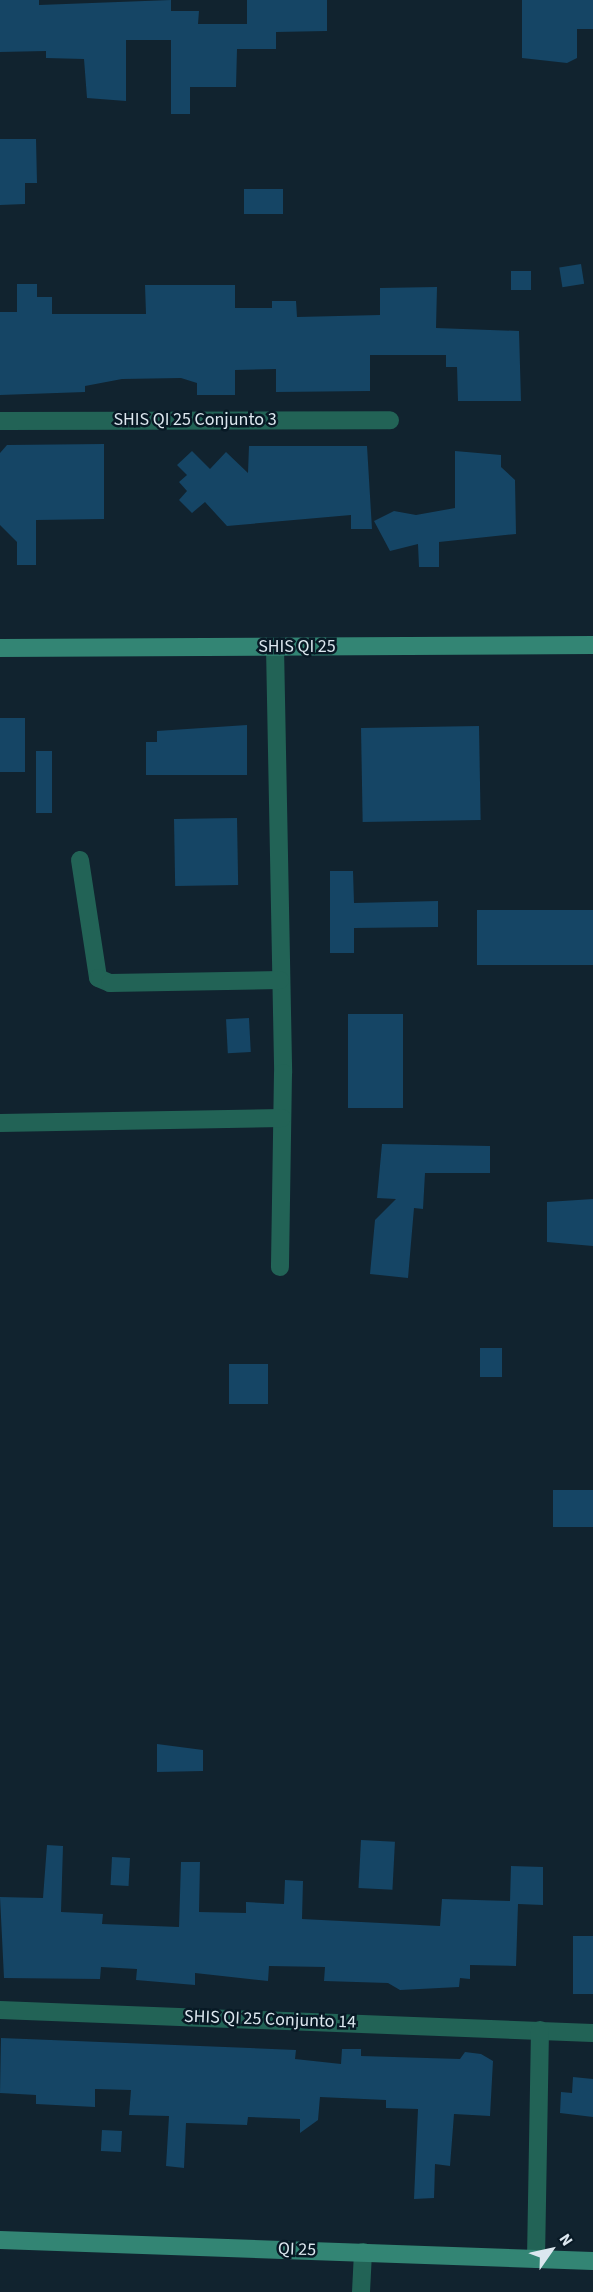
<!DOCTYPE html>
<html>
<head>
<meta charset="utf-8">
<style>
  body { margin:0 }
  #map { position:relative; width:593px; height:2292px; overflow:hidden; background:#11232f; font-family:"Source Sans 3",sans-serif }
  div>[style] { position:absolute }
  .building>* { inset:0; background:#154565; transform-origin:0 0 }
  .street>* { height:18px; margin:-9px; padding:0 9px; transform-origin:9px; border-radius:9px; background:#226356 }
  .secondary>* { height:18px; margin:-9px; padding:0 9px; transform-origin:9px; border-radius:9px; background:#338574 }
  span { translate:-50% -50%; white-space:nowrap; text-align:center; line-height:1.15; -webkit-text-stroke:5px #081925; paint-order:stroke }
  .street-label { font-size:18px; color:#dce7ef }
  .north { position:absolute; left:521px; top:2220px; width:60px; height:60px; -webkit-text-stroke:4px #081925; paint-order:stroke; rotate:56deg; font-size:16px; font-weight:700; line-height:24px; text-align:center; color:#dce7ef }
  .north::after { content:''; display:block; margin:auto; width:21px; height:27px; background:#dce7ef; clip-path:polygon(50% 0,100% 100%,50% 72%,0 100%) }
</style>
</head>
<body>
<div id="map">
  <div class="building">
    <i style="clip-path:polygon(0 0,39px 0,39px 5px,171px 0,171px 11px,199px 11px,198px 24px,247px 24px,247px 0,327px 0,327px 31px,276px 32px,276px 49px,237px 49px,236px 87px,190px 87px,190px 114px,171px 114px,171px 40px,126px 40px,126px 101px,87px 98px,84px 59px,46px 58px,46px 51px,0 52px)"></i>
    <i style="clip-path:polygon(522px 0,593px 0,593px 29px,577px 29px,577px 58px,567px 63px,522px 58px)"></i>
    <i style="clip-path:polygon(0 139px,36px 139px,37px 183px,25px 183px,25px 204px,0 205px)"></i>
    <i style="left:244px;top:189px;width:39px;height:25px"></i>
    <i style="left:581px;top:264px;width:20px;height:22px;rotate:81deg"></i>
    <i style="left:511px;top:271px;width:20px;height:19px"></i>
    <i style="clip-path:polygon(17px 284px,37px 284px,37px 297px,52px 297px,52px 314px,146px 314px,145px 285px,235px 285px,235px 308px,272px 308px,272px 301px,296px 301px,297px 317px,380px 315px,380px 288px,437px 287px,436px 328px,519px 331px,521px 401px,458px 401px,457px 367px,446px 367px,446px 355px,370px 355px,370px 391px,276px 392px,276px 369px,235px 370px,235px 395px,197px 395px,197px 383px,181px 378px,122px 379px,85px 386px,85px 392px,0 395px,0 312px,17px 312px)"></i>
    <i style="clip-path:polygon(104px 444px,104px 519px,36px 520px,36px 565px,17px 565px,17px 542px,0 525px,0 453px,7px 445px)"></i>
    <i style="clip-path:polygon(249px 446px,367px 446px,372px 529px,351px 529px,351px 515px,227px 526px,205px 502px,192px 513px,179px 500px,187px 491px,179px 482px,187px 475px,177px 465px,192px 451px,210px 469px,226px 452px,248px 473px)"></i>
    <i style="clip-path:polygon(455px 451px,501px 455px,501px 467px,515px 480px,516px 534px,439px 542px,439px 567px,419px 567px,418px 544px,390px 551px,374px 521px,394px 511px,416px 515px,455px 508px)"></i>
    <i style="left:0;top:718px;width:25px;height:54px"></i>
    <i style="clip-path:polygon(247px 725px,247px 775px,146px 775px,146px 742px,157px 742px,157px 731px)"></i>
    <i style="left:479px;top:726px;width:94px;height:118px;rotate:89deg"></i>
    <i style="left:36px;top:751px;width:16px;height:62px"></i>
    <i style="left:237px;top:818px;width:67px;height:63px;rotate:89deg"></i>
    <i style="clip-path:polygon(330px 871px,353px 871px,354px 903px,438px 901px,438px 927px,354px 928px,354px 953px,330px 953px)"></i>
    <i style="left:593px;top:910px;width:55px;height:116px;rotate:90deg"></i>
    <i style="left:348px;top:1014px;width:55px;height:94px"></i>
    <i style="left:249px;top:1018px;width:34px;height:23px;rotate:87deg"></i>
    <i style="clip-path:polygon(382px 1144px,490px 1146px,490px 1173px,425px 1173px,423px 1209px,414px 1208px,408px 1278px,370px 1274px,375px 1220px,396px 1199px,377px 1198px)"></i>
    <i style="clip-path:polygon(593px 1199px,593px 1246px,547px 1242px,547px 1202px)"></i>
    <i style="left:480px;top:1348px;width:22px;height:29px"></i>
    <i style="left:229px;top:1364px;width:39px;height:40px"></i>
    <i style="left:593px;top:1490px;width:37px;height:40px;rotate:90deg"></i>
    <i style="clip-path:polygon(157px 1744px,203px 1750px,203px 1771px,157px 1772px)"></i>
    <i style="left:361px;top:1840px;width:34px;height:48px;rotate:3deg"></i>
    <i style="clip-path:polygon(47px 1845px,63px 1846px,61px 1912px,103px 1914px,102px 1924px,179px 1927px,181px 1862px,200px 1862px,199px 1912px,246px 1913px,246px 1902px,284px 1904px,285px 1880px,303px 1881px,302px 1919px,440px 1926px,442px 1899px,510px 1901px,511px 1866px,543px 1867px,543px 1905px,518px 1904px,516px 1966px,470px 1965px,470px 1979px,460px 1978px,459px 1987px,400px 1990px,388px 1983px,324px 1981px,325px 1967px,269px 1966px,268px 1981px,195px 1973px,195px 1985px,136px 1980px,137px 1969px,101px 1967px,100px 1979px,4px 1978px,0 1897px,43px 1898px)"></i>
    <i style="left:112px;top:1857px;width:18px;height:28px;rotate:3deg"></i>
    <i style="left:573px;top:1936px;width:20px;height:58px"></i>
    <i style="clip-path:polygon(1px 2038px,296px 2050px,295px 2059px,341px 2064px,342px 2049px,361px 2049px,361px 2056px,460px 2059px,465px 2052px,481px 2054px,493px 2061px,490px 2116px,454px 2114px,450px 2166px,435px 2164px,434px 2198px,414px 2199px,418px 2109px,386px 2108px,386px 2100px,320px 2097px,318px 2120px,300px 2133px,300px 2119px,248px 2117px,247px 2125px,186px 2123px,184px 2168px,166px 2166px,169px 2116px,129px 2115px,131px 2090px,95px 2089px,95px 2107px,36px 2104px,36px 2095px,0 2093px)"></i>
    <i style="clip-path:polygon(573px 2077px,593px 2079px,593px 2117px,560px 2113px,561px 2092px,572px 2093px)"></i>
    <i style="left:102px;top:2130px;width:20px;height:21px;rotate:3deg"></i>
  </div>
  <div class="street">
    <i style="left:0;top:421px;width:390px;rotate:-0.1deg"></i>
    <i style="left:275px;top:647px;width:426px;rotate:88.9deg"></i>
    <i style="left:283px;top:1073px;width:194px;rotate:90.9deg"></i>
    <i style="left:80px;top:860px;width:119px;rotate:81.3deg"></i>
    <i style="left:98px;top:978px;width:13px;rotate:23deg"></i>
    <i style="left:110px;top:983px;width:170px;rotate:-1deg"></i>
    <i style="left:0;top:1123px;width:282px;rotate:-1deg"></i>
    <i style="left:0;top:2010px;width:593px;rotate:2.22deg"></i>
    <i style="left:536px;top:2259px;width:229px;rotate:-89deg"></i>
    <i style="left:361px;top:2292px;width:40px;rotate:-87.1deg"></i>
  </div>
  <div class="secondary">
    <i style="left:0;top:648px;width:593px;rotate:-0.29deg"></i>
    <i style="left:0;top:2240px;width:593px;rotate:2.03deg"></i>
  </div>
  <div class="street-label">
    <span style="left:195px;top:420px">SHIS QI 25 Conjunto 3</span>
    <span style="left:297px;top:647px">SHIS QI 25</span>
    <span style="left:270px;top:2020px;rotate:2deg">SHIS QI 25 Conjunto 14</span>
    <span style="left:297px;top:2250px;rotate:2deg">QI 25</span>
  </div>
  <div class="north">N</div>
</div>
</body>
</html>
